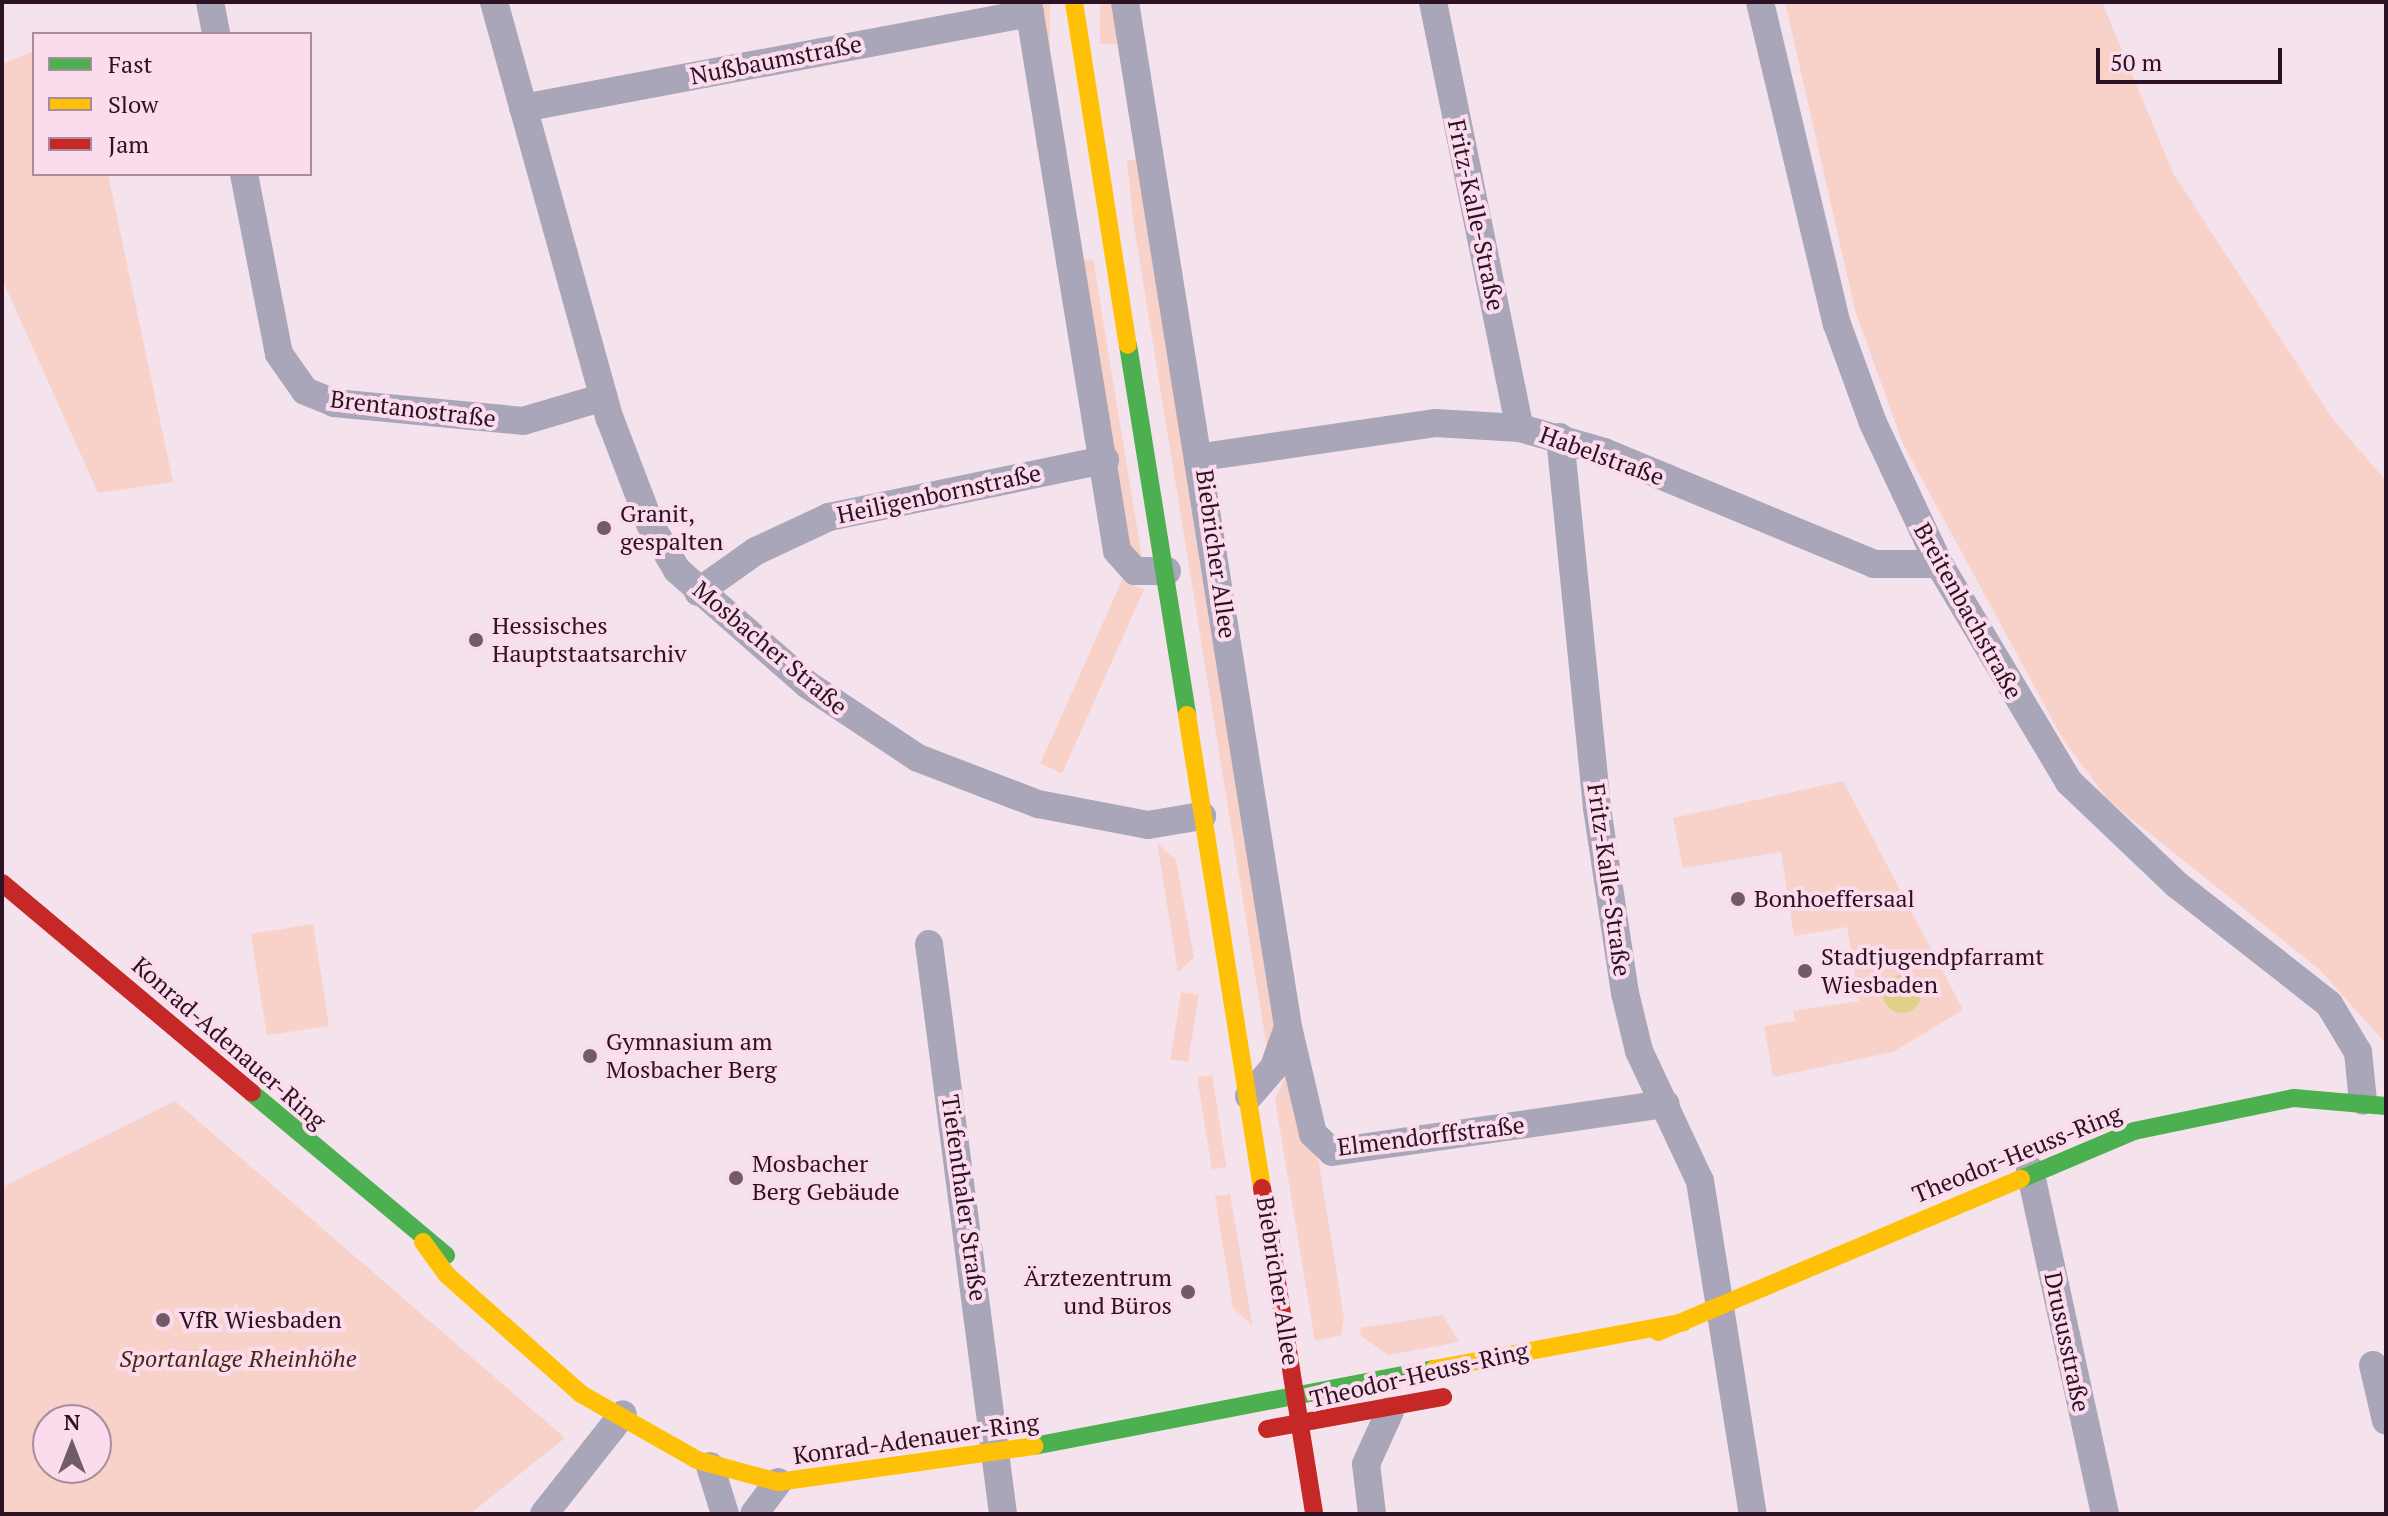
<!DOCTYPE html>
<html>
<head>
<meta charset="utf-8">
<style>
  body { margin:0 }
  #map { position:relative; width:2388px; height:1516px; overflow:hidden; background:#f4e3ec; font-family:"PT Serif",serif }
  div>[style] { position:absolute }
  .green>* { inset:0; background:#f8d2c9; transform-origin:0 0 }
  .water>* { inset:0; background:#ded289 }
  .round { border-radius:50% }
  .street>* { height:28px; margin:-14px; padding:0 14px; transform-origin:14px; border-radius:14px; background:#a8a6b8 }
  .fast>* { height:18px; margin:-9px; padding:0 9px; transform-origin:9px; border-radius:9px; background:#4caf50 }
  .slow>* { height:18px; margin:-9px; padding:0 9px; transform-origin:9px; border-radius:9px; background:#ffc107 }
  .jam>* { height:18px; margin:-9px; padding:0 9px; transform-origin:9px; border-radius:9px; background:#c62828 }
  .dots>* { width:22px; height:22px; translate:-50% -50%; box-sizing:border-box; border:4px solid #fbdced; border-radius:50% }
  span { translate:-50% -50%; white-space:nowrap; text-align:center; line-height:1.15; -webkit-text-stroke:8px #fbdced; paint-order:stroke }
  .street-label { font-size:24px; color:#2c1222 }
  .poi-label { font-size:24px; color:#2c1222 }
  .left { translate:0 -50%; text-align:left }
  .right { translate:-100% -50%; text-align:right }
  .park-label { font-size:24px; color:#4d2715; font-style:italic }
  .frame { position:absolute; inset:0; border:4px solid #2c1222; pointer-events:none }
  .legend { position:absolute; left:32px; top:32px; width:280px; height:144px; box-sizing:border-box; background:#fbdced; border:2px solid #a88b9c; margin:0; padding:10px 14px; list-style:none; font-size:24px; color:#2c1222 }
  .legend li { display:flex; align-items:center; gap:16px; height:40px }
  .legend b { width:40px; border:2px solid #a88b9c }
  .north { position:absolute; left:32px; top:1404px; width:80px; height:80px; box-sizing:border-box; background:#fbdced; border:2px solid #a88b9c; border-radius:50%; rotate:0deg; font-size:22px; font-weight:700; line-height:32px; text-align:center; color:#2c1222 }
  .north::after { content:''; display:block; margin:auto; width:28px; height:36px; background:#725b69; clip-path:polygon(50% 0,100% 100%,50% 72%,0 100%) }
  .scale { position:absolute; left:2096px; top:48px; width:186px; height:36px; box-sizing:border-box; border:4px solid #2c1222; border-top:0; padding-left:10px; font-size:24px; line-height:28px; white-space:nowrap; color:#2c1222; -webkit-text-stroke:6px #fbdced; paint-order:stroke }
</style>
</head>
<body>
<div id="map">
  <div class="green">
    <i style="left:1036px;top:2px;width:14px;height:147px"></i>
    <i style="left:1100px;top:2px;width:18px;height:42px"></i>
    <i style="clip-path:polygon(1785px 2px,2102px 2px,2173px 173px,2332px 418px,2386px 481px,2386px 1044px,2320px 970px,2108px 800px,2064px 741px,1903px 444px,1855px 310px)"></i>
    <i style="clip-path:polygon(34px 51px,34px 174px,108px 174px,173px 482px,98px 493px,2px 279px,2px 64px)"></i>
    <i style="clip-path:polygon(1144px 158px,1278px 1012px,1267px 1049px,1133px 220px,1127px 161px)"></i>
    <i style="clip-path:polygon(1093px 259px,1143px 564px,1125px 551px,1081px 260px)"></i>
    <i style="left:1122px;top:580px;width:24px;height:201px;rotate:24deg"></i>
    <i style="clip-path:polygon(1843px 781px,1963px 1010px,1893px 1052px,1773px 1077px,1764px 1026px,1795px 1021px,1793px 1011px,1859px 1001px,1847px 927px,1794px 936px,1781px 852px,1683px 868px,1673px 818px)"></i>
    <i style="clip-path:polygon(1157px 843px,1176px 860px,1194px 957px,1178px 972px)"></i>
    <i style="left:313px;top:924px;width:103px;height:63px;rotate:81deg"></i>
    <i style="left:1181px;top:992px;width:18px;height:68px;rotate:9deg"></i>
    <i style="clip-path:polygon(1289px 1067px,1318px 1157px,1344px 1318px,1341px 1335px,1315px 1341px,1275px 1100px)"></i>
    <i style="left:1212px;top:1075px;width:93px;height:15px;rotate:81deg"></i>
    <i style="clip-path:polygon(evenodd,175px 1101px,565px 1438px,470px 1514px,2px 1514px,2px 1187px,175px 1101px,96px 1420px,96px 1468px,48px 1468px,48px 1420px,96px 1420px)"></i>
    <i style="clip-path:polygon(1230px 1194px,1252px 1322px,1252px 1325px,1233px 1308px,1215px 1196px)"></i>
    <i style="clip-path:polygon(1443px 1315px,1459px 1342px,1388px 1355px,1361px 1336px,1360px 1328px)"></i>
  </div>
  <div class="water">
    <i class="round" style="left:1883px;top:975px;width:38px;height:38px"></i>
  </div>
  <div class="street">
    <i style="left:210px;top:2px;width:33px;rotate:79deg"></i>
    <i style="left:494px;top:2px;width:433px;rotate:74.5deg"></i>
    <i style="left:610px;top:419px;width:112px;rotate:69.1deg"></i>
    <i style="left:650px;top:524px;width:53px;rotate:59.6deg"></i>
    <i style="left:677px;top:570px;width:174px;rotate:41.3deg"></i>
    <i style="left:808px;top:685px;width:132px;rotate:33.6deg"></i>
    <i style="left:918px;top:758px;width:129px;rotate:21deg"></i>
    <i style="left:1038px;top:804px;width:112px;rotate:10.8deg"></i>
    <i style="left:1148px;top:825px;width:55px;rotate:-9.5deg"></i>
    <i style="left:1028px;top:2px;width:556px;rotate:80.79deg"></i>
    <i style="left:1117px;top:551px;width:27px;rotate:48deg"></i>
    <i style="left:1135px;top:571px;width:32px"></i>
    <i style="left:1125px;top:2px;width:1038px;rotate:80.96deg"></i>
    <i style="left:1288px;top:1027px;width:110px;rotate:76.8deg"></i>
    <i style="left:1313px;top:1134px;width:26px;rotate:43deg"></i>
    <i style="left:1332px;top:1152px;width:337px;rotate:-8.2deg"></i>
    <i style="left:1433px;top:2px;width:435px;rotate:78.5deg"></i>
    <i style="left:1760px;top:2px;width:331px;rotate:76.6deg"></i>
    <i style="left:1837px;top:324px;width:105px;rotate:70deg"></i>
    <i style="left:1873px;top:423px;width:156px;rotate:64.9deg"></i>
    <i style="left:1939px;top:564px;width:254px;rotate:59.2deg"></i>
    <i style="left:2069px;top:782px;width:148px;rotate:43.6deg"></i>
    <i style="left:2176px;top:884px;width:194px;rotate:38.1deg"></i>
    <i style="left:2329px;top:1004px;width:56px;rotate:58.9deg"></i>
    <i style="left:2358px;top:1052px;width:49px;rotate:84.2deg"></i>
    <i style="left:523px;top:108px;width:516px;rotate:-10.61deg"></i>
    <i style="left:244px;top:174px;width:183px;rotate:79deg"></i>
    <i style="left:279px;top:354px;width:45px;rotate:54.9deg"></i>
    <i style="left:305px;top:391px;width:31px;rotate:22deg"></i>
    <i style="left:334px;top:403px;width:190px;rotate:5.4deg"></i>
    <i style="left:523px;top:421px;width:84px;rotate:-16.5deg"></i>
    <i style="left:1560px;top:437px;width:373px;rotate:84.3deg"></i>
    <i style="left:1597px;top:808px;width:187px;rotate:81.4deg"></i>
    <i style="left:1625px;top:993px;width:60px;rotate:76.4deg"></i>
    <i style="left:1639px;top:1051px;width:144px;rotate:64.9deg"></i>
    <i style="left:1700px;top:1181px;width:337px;rotate:81deg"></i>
    <i style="left:1202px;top:457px;width:235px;rotate:-8.3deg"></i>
    <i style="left:1435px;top:423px;width:85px;rotate:3.4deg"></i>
    <i style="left:1520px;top:428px;width:87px;rotate:15.9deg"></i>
    <i style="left:1604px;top:452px;width:292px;rotate:22.5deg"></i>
    <i style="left:1874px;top:564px;width:65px"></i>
    <i style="left:698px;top:592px;width:71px;rotate:-35.3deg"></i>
    <i style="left:756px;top:551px;width:81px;rotate:-25deg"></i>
    <i style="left:829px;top:517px;width:282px;rotate:-11.7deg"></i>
    <i style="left:929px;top:944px;width:575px;rotate:82.6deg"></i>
    <i style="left:1249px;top:1096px;width:38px;rotate:-49deg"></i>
    <i style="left:1274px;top:1067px;width:42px;rotate:-70.7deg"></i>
    <i style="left:2030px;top:1170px;width:352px;rotate:77.7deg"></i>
    <i style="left:2373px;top:1365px;width:57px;rotate:76.9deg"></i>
    <i style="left:710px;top:1466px;width:50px;rotate:72.6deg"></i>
    <i style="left:544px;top:1514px;width:127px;rotate:-51.7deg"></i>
    <i style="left:754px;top:1514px;width:40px;rotate:-53deg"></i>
    <i style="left:1372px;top:1514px;width:50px;rotate:-96.8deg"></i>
    <i style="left:1366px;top:1464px;width:58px;rotate:-65.6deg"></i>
  </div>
  <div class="fast">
    <i style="left:1128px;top:345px;width:375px;rotate:80.9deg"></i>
    <i style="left:252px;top:1093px;width:253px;rotate:39.9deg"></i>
    <i style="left:2021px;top:1179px;width:123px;rotate:-23deg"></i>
    <i style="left:2134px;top:1131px;width:163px;rotate:-11.7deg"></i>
    <i style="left:2294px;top:1098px;width:92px;rotate:5deg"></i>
    <i style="left:1034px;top:1446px;width:407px;rotate:-10.9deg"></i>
  </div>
  <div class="slow">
    <i style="left:1074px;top:2px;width:347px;rotate:81.1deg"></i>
    <i style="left:1187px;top:715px;width:479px;rotate:81deg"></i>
    <i style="left:423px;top:1242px;width:41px;rotate:54deg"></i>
    <i style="left:447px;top:1275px;width:179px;rotate:41.6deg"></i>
    <i style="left:581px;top:1394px;width:133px;rotate:29.6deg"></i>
    <i style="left:697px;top:1460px;width:84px;rotate:15.2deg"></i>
    <i style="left:778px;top:1482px;width:259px;rotate:-8deg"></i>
    <i style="left:1658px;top:1332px;width:394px;rotate:-22.9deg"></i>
    <i style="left:1434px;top:1369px;width:254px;rotate:-10.6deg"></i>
  </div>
  <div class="jam">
    <i style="left:2px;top:883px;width:326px;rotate:40deg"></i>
    <i style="left:1262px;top:1188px;width:330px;rotate:80.9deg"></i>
    <i style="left:1267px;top:1429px;width:179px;rotate:-10.3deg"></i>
  </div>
  <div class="dots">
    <i style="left:604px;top:528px;background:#725b69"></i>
    <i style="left:476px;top:640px;background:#725b69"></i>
    <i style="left:1738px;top:899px;background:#725b69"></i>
    <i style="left:1805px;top:971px;background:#725b69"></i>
    <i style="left:590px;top:1056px;background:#725b69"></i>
    <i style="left:736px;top:1178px;background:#725b69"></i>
    <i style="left:1188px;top:1292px;background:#725b69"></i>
    <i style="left:163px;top:1320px;background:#725b69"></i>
  </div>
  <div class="street-label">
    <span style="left:776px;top:60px;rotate:-11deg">Nußbaumstraße</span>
    <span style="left:1476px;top:215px;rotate:78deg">Fritz-Kalle-Straße</span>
    <span style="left:413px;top:409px;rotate:7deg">Brentanostraße</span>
    <span style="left:1602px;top:456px;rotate:20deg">Habelstraße</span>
    <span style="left:939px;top:494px;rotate:-12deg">Heiligenbornstraße</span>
    <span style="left:1216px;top:554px;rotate:82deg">Biebricher Allee</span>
    <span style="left:1968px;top:611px;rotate:61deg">Breitenbachstraße</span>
    <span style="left:770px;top:648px;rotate:40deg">Mosbacher Straße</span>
    <span style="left:1609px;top:880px;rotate:82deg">Fritz-Kalle-Straße</span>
    <span style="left:229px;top:1043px;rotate:41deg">Konrad-Adenauer-Ring</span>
    <span style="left:1431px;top:1136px;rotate:-7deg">Elmendorffstraße</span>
    <span style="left:2017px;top:1154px;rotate:-22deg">Theodor-Heuss-Ring</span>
    <span style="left:964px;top:1198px;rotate:82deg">Tiefenthaler Straße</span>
    <span style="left:1278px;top:1281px;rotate:81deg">Biebricher Allee</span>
    <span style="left:2067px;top:1342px;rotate:78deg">Drususstraße</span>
    <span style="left:1419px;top:1375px;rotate:-13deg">Theodor-Heuss-Ring</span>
    <span style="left:916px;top:1439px;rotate:-8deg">Konrad-Adenauer-Ring</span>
  </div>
  <div class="poi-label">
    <span class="left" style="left:620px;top:528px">Granit,<br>gespalten</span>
    <span class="left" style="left:492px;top:640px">Hessisches<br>Hauptstaatsarchiv</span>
    <span class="left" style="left:1754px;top:899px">Bonhoeffersaal</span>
    <span class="left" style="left:1821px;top:971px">Stadtjugendpfarramt<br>Wiesbaden</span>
    <span class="left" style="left:606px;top:1056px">Gymnasium am<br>Mosbacher Berg</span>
    <span class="left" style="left:752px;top:1178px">Mosbacher<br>Berg Gebäude</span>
    <span class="right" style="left:1172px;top:1292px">Ärztezentrum<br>und Büros</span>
    <span class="left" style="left:179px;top:1320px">VfR Wiesbaden</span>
  </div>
  <div class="park-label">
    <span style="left:238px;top:1359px">Sportanlage Rheinhöhe</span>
  </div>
  <div class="frame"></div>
  <ul class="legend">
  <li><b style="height:10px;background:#4caf50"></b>Fast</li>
  <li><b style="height:10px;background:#ffc107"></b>Slow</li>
  <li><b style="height:10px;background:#c62828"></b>Jam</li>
  </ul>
  <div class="north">N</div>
  <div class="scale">50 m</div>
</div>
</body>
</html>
